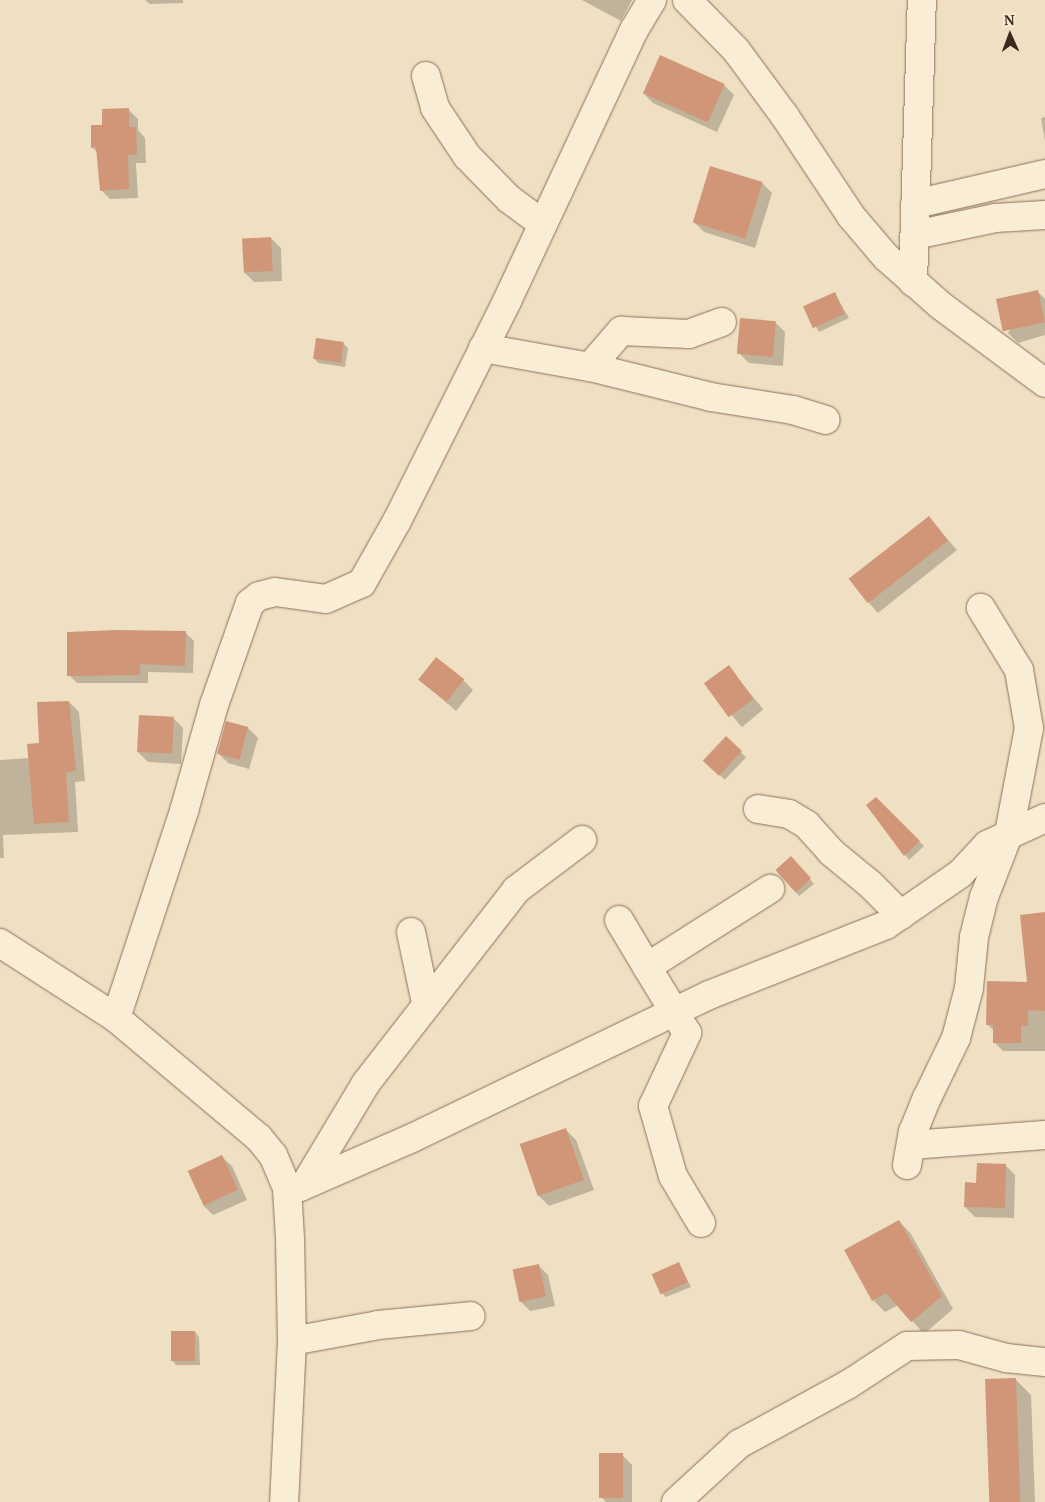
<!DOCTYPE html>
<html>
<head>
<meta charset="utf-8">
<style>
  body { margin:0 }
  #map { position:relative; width:1045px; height:1502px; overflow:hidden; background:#f0e0c3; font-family:"PT Serif",serif }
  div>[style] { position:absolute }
  .shadow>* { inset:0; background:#0003; transform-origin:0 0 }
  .building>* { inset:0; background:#d09677; transform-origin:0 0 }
  .roads { filter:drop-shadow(0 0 1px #8b7059) drop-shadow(0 0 1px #8b7059) }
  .minor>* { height:28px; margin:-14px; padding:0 14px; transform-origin:14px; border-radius:14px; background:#faedd6 }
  span { translate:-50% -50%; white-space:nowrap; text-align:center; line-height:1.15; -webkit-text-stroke:5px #f7ead3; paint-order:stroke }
  .north { position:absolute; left:985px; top:10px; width:50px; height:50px; -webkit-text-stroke:4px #f7ead3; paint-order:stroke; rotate:358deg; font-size:14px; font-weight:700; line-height:20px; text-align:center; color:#3a2a1d }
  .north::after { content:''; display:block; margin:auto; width:18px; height:22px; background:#3a2a1d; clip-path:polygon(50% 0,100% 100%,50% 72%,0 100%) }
</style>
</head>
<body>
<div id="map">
  <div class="shadow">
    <i style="clip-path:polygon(145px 0,183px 0,183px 3px,150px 4px)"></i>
    <i style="clip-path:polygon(582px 0,632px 0,621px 21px)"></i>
    <i style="clip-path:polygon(724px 85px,734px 95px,717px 132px,653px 103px,643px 93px)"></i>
    <i style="clip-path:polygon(128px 109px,138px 119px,138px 130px,145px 138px,146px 163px,136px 163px,138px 198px,110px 199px,101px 190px,98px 153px,92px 147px,103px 126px)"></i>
    <i style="clip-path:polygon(1045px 117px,1045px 141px,1041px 118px)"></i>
    <i style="clip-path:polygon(762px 183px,772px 193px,755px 248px,704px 232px,694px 222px)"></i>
    <i style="clip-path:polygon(271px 238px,281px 248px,282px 281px,254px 282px,244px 272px)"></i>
    <i style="clip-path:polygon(1037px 291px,1045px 299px,1045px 335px,1018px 343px,1008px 333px)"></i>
    <i style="clip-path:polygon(835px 294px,849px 318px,819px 332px,805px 308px)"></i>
    <i style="clip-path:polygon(775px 322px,785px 332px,783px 366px,749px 363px,739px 353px)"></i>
    <i style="clip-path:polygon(343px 343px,348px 348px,345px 367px,318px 363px,314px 358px)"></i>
    <i style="clip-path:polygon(929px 518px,957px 550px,878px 613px,869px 603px)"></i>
    <i style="clip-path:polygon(185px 632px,194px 641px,193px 673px,148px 672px,148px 683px,77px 683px,69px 675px)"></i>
    <i style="left:728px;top:667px;width:55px;height:28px;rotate:50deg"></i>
    <i style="clip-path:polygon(420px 680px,463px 680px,473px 690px,456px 711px)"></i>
    <i style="clip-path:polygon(69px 702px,79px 712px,85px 781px,75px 782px,78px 832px,3px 835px,4px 858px,0 858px,0 760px,29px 758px)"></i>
    <i style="clip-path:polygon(173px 718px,183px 728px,181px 764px,148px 762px,138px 752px)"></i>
    <i style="clip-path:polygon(248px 728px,258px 738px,249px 769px,228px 763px,218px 753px)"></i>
    <i style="left:726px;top:738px;width:28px;height:31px;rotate:44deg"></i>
    <i style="clip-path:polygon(876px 799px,924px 846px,909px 860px,868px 805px)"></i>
    <i style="clip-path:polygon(795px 863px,814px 884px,799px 896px,776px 870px)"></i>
    <i style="clip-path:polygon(1045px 913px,1045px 1051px,1003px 1051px,994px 1042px,994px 1031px,987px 1024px,1028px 984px)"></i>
    <i style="clip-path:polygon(566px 1130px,576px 1140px,594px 1190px,549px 1206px,539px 1196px,521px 1145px)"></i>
    <i style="clip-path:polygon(222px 1157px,232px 1166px,247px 1200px,213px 1215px,203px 1205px)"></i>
    <i style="clip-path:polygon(1005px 1165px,1015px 1175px,1014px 1218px,975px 1217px,965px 1207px,977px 1184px)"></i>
    <i style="clip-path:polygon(899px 1221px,911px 1234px,953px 1309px,924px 1334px,898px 1305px,885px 1312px,873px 1300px)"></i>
    <i style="clip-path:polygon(679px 1264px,691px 1287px,666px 1297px,662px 1293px)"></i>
    <i style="clip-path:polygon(538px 1265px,548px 1275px,555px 1306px,530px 1311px,520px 1301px)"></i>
    <i style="clip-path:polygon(195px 1332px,199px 1337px,200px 1365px,176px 1365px,172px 1360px)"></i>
    <i style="clip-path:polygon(1016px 1380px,1031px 1395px,1035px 1502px,991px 1502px)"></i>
    <i style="clip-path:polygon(622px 1455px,632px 1465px,632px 1502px,606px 1502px,601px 1497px)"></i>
  </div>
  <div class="building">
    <i style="left:660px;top:55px;width:71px;height:42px;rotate:24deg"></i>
    <i style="clip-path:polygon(129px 108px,129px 127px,136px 127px,137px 154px,128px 155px,129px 189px,100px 191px,96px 147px,91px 148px,91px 125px,102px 125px,102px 109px)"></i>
    <i style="left:710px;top:166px;width:55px;height:59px;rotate:17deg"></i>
    <i style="left:271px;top:237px;width:34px;height:29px;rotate:87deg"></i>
    <i style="left:1038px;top:290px;width:33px;height:43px;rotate:78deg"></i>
    <i style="left:835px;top:292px;width:24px;height:35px;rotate:66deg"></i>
    <i style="left:740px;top:318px;width:36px;height:36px;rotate:5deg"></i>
    <i style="left:316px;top:338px;width:28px;height:21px;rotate:8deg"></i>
    <i style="left:929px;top:516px;width:31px;height:102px;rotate:52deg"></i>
    <i style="clip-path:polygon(117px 630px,186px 631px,185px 666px,140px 664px,140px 675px,67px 676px,67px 632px)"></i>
    <i style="left:436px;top:657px;width:36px;height:29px;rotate:38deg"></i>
    <i style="left:729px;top:665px;width:42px;height:31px;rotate:54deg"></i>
    <i style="clip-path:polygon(69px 701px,76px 771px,66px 772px,69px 822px,34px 824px,27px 744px,39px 743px,37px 702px)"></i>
    <i style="left:139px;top:715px;width:35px;height:37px;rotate:3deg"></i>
    <i style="left:226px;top:721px;width:23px;height:34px;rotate:15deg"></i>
    <i style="left:726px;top:736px;width:22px;height:34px;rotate:43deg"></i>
    <i style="clip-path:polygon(876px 797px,920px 841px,904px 856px,866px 805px)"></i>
    <i style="left:791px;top:856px;width:30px;height:21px;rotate:48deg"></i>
    <i style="clip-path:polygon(1045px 912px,1045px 1011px,1028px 1010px,1028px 1026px,1021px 1026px,1021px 1043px,993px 1043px,993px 1025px,986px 1025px,987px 981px,1027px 982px,1020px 915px)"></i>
    <i style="left:566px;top:1128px;width:55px;height:49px;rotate:71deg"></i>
    <i style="left:222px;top:1155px;width:38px;height:38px;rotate:65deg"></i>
    <i style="clip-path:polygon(977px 1163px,1006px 1164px,1005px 1208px,964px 1207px,965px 1182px,976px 1183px)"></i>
    <i style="clip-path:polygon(899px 1220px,942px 1296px,911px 1322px,886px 1293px,872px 1301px,844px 1250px)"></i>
    <i style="left:679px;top:1262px;width:22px;height:30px;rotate:66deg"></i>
    <i style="left:539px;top:1264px;width:33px;height:27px;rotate:78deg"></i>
    <i style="left:171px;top:1331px;width:24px;height:30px"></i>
    <i style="left:1016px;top:1378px;width:124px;height:31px;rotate:88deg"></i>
    <i style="left:623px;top:1453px;width:45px;height:24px;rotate:90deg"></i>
  </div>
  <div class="roads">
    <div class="minor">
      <i style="left:687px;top:0;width:70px;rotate:45.6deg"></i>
      <i style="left:736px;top:50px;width:81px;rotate:53.6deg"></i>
      <i style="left:784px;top:115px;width:121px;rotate:56.4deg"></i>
      <i style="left:851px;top:216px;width:54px;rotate:49.5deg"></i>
      <i style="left:886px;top:257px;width:72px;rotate:41.6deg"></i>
      <i style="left:940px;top:305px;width:131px;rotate:36.6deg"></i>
      <i style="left:426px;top:76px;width:33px;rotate:74deg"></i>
      <i style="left:435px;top:108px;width:58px;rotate:56.3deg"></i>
      <i style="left:467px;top:156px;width:60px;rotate:45.7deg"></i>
      <i style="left:509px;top:199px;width:42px;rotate:36.3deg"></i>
      <i style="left:915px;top:204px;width:133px;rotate:-13deg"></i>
      <i style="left:915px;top:235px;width:82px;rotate:-12deg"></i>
      <i style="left:995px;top:218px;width:50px;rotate:-3.4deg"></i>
      <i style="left:913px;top:282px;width:282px;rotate:-88.2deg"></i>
      <i style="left:483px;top:348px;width:109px;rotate:10.1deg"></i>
      <i style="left:590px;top:367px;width:48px;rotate:-49.3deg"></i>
      <i style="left:621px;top:331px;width:68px;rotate:2.5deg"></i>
      <i style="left:689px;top:334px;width:35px;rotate:-20deg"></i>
      <i style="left:590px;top:367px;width:125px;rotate:13.9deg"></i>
      <i style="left:711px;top:397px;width:83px;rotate:9deg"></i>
      <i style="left:793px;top:410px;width:34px;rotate:17deg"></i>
      <i style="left:758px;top:809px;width:31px;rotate:9deg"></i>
      <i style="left:789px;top:814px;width:21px;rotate:31deg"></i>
      <i style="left:807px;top:825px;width:36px;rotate:48deg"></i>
      <i style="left:831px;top:852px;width:50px;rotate:39.4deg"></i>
      <i style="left:870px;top:884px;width:44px;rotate:45deg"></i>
      <i style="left:619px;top:920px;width:55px;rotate:59.2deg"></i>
      <i style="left:411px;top:932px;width:73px;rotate:78.1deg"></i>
      <i style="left:0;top:943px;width:138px;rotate:32.9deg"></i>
      <i style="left:116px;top:1018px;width:187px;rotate:40deg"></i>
      <i style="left:259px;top:1138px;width:22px;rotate:51deg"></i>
      <i style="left:273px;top:1155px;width:36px;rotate:67deg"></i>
      <i style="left:287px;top:1188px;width:51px;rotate:86.6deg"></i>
      <i style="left:290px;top:1239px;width:102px;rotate:88.9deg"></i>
      <i style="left:292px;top:1341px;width:161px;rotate:92.8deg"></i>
      <i style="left:116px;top:1018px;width:218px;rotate:-71.8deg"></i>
      <i style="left:184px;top:811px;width:110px;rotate:-74.2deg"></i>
      <i style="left:214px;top:705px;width:108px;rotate:-70.6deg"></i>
      <i style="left:250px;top:603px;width:11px;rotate:-38deg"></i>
      <i style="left:259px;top:596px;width:16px;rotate:-14deg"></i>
      <i style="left:275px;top:592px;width:51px;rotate:7.8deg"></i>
      <i style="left:326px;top:599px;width:39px;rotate:-24deg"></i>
      <i style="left:362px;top:583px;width:71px;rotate:-60.6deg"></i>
      <i style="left:397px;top:521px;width:246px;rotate:-63.4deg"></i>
      <i style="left:507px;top:301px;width:299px;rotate:-64.9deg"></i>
      <i style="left:634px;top:30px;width:35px;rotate:-59deg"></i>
      <i style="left:911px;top:1145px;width:134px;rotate:-4.3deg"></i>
      <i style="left:907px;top:1165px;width:34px;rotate:-80deg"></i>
      <i style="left:913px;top:1132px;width:37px;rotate:-68deg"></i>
      <i style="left:927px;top:1098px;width:67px;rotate:-64.2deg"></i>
      <i style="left:956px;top:1038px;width:52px;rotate:-75.4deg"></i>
      <i style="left:969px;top:988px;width:51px;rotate:-84.4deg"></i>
      <i style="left:974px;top:937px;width:41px;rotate:-76deg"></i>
      <i style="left:984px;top:897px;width:69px;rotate:-68.7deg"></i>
      <i style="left:1009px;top:833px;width:107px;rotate:-79.2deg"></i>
      <i style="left:1029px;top:728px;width:59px;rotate:-99.8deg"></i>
      <i style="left:1019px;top:670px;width:73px;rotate:-121.5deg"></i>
      <i style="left:306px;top:1183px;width:117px;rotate:-59deg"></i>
      <i style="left:366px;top:1083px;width:244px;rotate:-52.1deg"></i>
      <i style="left:516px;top:890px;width:83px;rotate:-37.1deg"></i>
      <i style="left:287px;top:1188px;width:13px;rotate:-4deg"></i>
      <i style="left:300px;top:1187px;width:120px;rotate:-23.6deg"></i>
      <i style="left:410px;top:1139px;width:332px;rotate:-25.7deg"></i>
      <i style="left:709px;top:995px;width:190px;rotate:-21.6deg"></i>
      <i style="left:886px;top:925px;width:90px;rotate:-34.6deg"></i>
      <i style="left:960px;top:874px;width:40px;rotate:-47deg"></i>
      <i style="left:987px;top:845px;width:64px;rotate:-25deg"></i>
      <i style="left:701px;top:1223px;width:55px;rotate:-120.8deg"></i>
      <i style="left:673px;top:1176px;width:73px;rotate:-105.9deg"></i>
      <i style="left:653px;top:1106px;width:81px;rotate:-65deg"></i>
      <i style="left:687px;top:1033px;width:77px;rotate:-121.2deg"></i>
      <i style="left:647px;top:967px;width:146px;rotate:-32.4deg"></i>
      <i style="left:292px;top:1341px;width:87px;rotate:-10.5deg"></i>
      <i style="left:378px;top:1325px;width:93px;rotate:-5.5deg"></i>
      <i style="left:676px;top:1502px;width:86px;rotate:-42.6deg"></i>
      <i style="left:739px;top:1444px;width:125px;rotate:-28.6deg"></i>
      <i style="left:849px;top:1384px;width:69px;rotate:-33.2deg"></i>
      <i style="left:907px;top:1346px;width:52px;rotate:-1.1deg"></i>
      <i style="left:959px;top:1345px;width:49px;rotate:15.5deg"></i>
      <i style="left:1006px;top:1358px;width:39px;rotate:6deg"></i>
    </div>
  </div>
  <div class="north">N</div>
</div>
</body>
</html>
